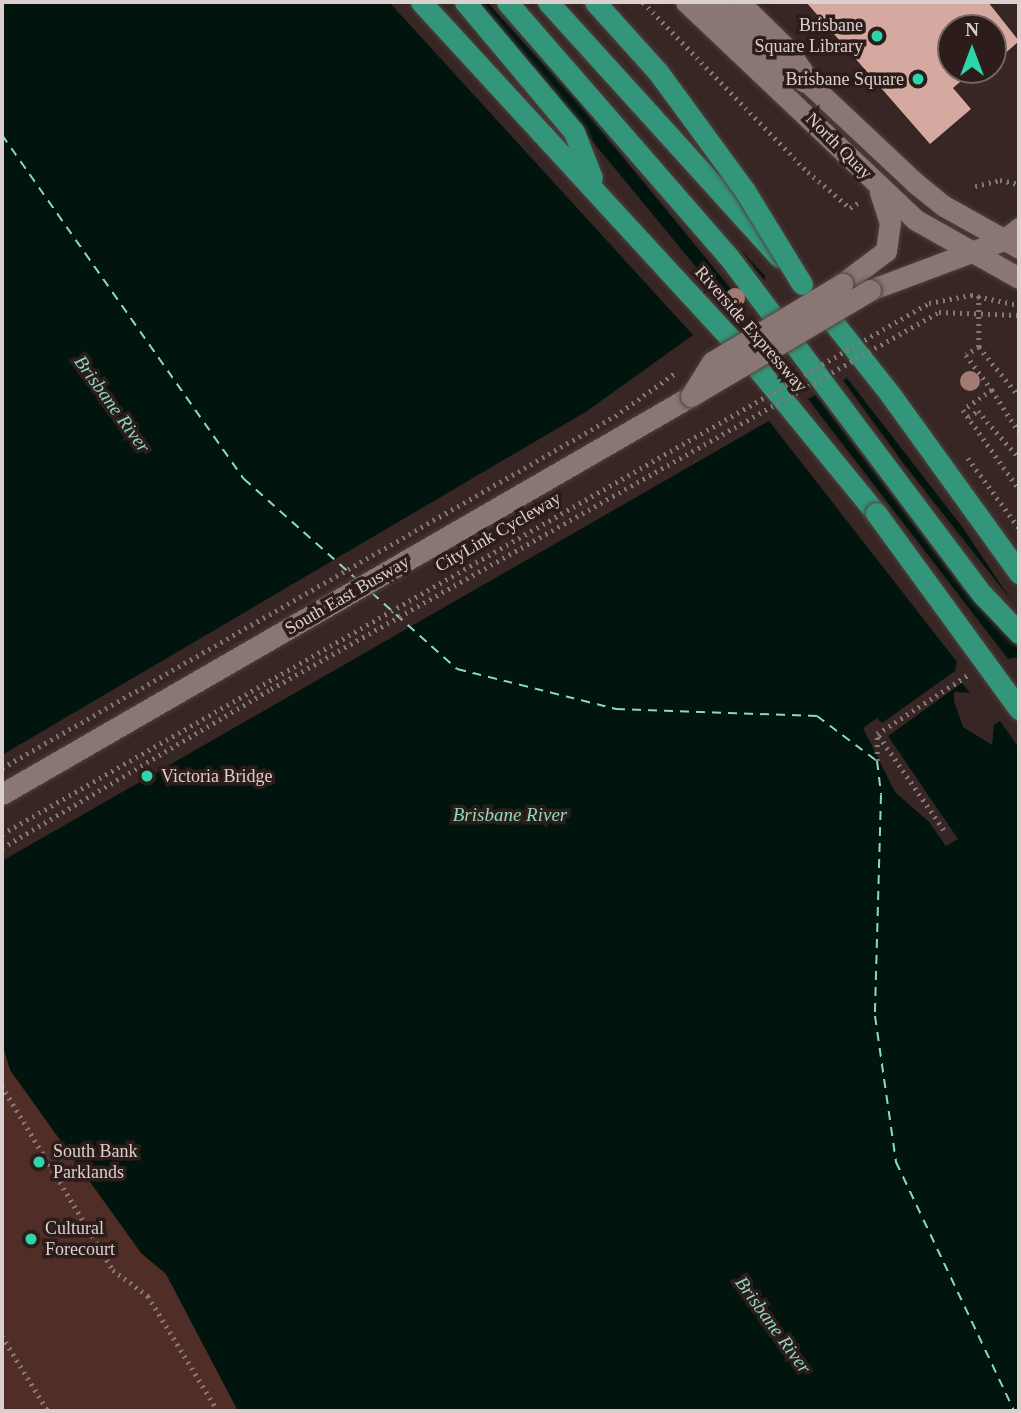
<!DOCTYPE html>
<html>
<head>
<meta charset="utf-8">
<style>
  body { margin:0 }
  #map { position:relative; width:1021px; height:1413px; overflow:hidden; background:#372623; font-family:"Times New Roman",serif }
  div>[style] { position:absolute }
  .green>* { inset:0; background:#502e27 }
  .water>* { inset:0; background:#01150e }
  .pier>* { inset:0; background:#372623 }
  .ferry>* { height:2px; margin-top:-1px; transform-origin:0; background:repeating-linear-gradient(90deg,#8cd9bf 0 9px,transparent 0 16px) }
  .building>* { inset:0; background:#d6a9a0 }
  .path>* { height:4.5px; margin-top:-2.25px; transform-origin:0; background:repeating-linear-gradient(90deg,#867876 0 2px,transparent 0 7px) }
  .roads { filter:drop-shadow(0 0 2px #4f413e) drop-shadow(0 0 2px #4f413e) }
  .minor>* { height:21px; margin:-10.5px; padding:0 10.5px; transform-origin:10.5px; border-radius:10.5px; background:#8a7672 }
  .highway>* { height:21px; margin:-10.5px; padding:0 10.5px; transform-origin:10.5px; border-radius:10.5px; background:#33967a }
  .path-bridge>* { height:4.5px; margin-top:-2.25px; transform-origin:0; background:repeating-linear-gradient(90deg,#867876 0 2px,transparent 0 7px) }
  .bridges { filter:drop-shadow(0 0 2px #4f413e) drop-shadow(0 0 2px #4f413e) }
  .minor-bridge>* { height:21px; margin:-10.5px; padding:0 10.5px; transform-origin:10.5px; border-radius:10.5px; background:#8a7672 }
  .highway-bridge>* { height:21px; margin:-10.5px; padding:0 10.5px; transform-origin:10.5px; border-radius:10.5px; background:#33967a }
  .trees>* { width:20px; height:20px; margin:-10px; border-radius:50%; background:#a27b74 }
  .dots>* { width:19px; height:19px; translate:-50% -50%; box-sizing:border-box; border:4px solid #2d1d1a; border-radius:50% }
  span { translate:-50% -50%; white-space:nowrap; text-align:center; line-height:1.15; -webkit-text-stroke:7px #2d1d1a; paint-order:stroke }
  .poi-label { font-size:18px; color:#dbd0ce }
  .right { translate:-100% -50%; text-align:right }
  .left { translate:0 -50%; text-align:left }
  .street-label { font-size:18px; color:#dbd0ce }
  .water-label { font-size:19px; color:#8cd9bf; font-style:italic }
  .frame { position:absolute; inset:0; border:4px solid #dbd0ce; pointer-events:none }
  .north { position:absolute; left:937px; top:14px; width:70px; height:70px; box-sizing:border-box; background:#2d1d1a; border:2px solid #736562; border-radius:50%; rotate:0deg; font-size:19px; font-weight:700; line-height:28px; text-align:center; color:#dbd0ce }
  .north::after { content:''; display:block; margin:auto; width:24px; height:32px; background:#2dd5ab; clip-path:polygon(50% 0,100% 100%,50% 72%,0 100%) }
</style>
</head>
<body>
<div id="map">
  <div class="green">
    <i style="clip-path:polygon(2px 1043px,10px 1070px,141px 1253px,166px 1274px,238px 1411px,2px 1411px)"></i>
  </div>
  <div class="water">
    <i style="clip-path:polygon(2px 2px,541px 2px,770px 265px,756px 300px,876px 390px,1019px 586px,1019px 1411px,238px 1411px,166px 1274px,141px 1253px,10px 1070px,2px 1043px)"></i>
  </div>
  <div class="pier">
    <i style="clip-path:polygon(evenodd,389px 2px,478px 2px,733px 312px,745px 306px,578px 102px,487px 2px,546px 2px,773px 263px,768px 279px,739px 248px,766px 283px,760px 299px,878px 387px,1019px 579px,1019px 649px,962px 588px,816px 395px,808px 399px,1008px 659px,1019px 657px,1019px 748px,1000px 721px,994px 725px,992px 745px,963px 727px,954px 701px,954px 692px,970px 693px,962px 683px,888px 736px,958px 839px,946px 846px,929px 822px,895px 792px,863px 728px,877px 718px,882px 723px,955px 671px,957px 662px,769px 421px,2px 861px,2px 755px,587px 411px,693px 335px,389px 2px,847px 378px,963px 528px,1011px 600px,904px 464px,843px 380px,847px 378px)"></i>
  </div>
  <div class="ferry">
    <i style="left:2px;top:135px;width:421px;rotate:54.9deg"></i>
    <i style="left:244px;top:479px;width:149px;rotate:41.7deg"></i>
    <i style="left:372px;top:593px;width:114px;rotate:41.8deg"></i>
    <i style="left:457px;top:669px;width:164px;rotate:14.1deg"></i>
    <i style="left:616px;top:709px;width:201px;rotate:2deg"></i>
    <i style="left:817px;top:716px;width:75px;rotate:36.9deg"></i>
    <i style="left:877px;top:761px;width:34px;rotate:83deg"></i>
    <i style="left:881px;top:795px;width:221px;rotate:91.6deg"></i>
    <i style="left:875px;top:1016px;width:148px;rotate:81.8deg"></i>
    <i style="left:896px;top:1162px;width:276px;rotate:64.6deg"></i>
  </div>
  <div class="building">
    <i style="clip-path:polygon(806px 2px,988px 2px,1019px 41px,993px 64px,993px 28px,951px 28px,951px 70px,974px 70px,953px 88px,971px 109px,930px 144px)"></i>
  </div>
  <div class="path">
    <i style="left:643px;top:2px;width:237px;rotate:45.9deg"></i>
    <i style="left:808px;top:172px;width:55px;rotate:40.6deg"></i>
    <i style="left:850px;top:208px;width:11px;rotate:-34deg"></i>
    <i style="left:975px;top:186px;width:26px;rotate:-13deg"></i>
    <i style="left:1000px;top:180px;width:19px;rotate:12deg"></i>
    <i style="left:979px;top:296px;width:51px;rotate:90deg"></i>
    <i style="left:979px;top:347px;width:63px;rotate:50.8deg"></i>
    <i style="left:929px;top:303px;width:43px;rotate:-10.8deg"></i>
    <i style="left:971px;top:295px;width:49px;rotate:11.8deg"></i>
    <i style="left:939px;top:312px;width:80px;rotate:2.1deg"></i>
    <i style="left:979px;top:347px;width:15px;rotate:148deg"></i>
    <i style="left:966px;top:355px;width:44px;rotate:53.4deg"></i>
    <i style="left:992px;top:390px;width:35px;rotate:145deg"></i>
    <i style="left:963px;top:410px;width:97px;rotate:54.7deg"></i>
    <i style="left:992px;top:390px;width:50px;rotate:57.3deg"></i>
    <i style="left:968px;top:417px;width:12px;rotate:-31deg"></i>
    <i style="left:978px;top:411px;width:62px;rotate:48.9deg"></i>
    <i style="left:968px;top:458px;width:87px;rotate:53.9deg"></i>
    <i style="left:879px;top:736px;width:114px;rotate:55.3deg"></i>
    <i style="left:877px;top:761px;width:27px;rotate:-90deg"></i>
    <i style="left:877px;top:734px;width:108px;rotate:-33deg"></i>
    <i style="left:2px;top:1086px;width:215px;rotate:58.9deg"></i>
    <i style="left:113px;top:1270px;width:44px;rotate:36.6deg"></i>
    <i style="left:148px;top:1296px;width:135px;rotate:58.7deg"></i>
    <i style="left:2px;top:1336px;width:88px;rotate:58.5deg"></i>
  </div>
  <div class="roads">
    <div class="minor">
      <i style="left:686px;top:2px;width:317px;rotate:43.5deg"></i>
      <i style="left:916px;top:220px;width:118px;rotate:29.4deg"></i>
      <i style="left:712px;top:2px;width:86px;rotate:44.5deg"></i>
      <i style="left:773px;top:62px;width:38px;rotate:32deg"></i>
      <i style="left:739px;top:2px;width:69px;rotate:44.4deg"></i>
      <i style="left:788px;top:50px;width:45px;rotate:56deg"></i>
      <i style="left:813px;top:87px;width:139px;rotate:43.2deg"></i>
      <i style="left:914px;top:182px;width:38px;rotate:39deg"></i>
      <i style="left:944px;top:206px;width:86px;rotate:29.2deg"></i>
      <i style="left:842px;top:284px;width:55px;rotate:-36.9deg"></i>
      <i style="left:886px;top:251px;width:28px;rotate:-82deg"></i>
      <i style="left:890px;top:223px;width:33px;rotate:-108deg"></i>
      <i style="left:870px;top:290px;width:143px;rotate:-20.5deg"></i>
      <i style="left:1004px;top:240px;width:19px;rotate:-39deg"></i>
      <i style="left:2px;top:794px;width:796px;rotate:-30.01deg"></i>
    </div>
    <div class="highway">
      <i style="left:421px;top:2px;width:498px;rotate:47.4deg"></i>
      <i style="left:758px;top:369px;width:186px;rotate:50.7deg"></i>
      <i style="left:465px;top:2px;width:170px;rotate:50deg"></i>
      <i style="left:574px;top:132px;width:49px;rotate:68.6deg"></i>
      <i style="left:507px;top:2px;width:337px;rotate:49deg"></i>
      <i style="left:728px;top:256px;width:423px;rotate:53.1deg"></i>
      <i style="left:982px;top:594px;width:54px;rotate:46.5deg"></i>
      <i style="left:548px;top:2px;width:344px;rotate:47.8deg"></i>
      <i style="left:818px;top:303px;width:116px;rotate:51.6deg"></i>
      <i style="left:890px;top:394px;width:221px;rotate:54.2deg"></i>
    </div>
  </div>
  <div class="path-bridge">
    <i style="left:2px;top:768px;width:707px;rotate:-29.87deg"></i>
    <i style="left:615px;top:416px;width:74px;rotate:-35.6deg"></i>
    <i style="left:2px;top:834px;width:1068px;rotate:-29.8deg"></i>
    <i style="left:2px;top:848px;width:312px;rotate:-30.6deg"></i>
    <i style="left:271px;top:689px;width:767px;rotate:-29.44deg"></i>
  </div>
  <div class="bridges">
    <div class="minor-bridge">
      <i style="left:692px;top:394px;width:38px;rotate:-58deg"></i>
      <i style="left:712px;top:362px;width:152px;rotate:-31deg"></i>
      <i style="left:691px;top:396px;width:208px;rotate:-30.6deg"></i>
    </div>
    <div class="highway-bridge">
      <i style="left:595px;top:2px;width:94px;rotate:48deg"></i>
      <i style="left:658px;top:72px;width:147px;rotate:53.8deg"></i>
      <i style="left:745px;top:191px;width:109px;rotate:58.5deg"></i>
      <i style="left:876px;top:513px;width:243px;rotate:53.9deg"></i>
    </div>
  </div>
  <div class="trees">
    <i style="left:735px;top:298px"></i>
    <i style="left:970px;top:381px"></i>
  </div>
  <div class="dots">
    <i style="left:877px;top:36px;background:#2dd5ab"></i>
    <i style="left:918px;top:79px;background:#2dd5ab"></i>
    <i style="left:147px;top:776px;background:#2dd5ab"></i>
    <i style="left:39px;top:1162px;background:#2dd5ab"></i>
    <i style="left:31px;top:1239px;background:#2dd5ab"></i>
  </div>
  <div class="poi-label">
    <span class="right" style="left:863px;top:36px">Brisbane<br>Square Library</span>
    <span class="right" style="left:904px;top:79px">Brisbane Square</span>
    <span class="left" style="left:161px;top:776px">Victoria Bridge</span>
    <span class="left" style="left:53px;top:1162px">South Bank<br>Parklands</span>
    <span class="left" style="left:45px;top:1239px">Cultural<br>Forecourt</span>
  </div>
  <div class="street-label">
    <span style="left:839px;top:146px;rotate:45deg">North Quay</span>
    <span style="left:751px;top:329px;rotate:49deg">Riverside Expressway</span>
    <span style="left:498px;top:532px;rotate:-30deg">CityLink Cycleway</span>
    <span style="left:347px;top:595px;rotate:-30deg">South East Busway</span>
  </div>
  <div class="water-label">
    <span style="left:112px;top:404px;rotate:54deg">Brisbane River</span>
    <span style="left:510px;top:815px">Brisbane River</span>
    <span style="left:773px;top:1325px;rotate:54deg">Brisbane River</span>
  </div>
  <div class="frame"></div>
  <div class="north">N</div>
</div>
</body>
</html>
